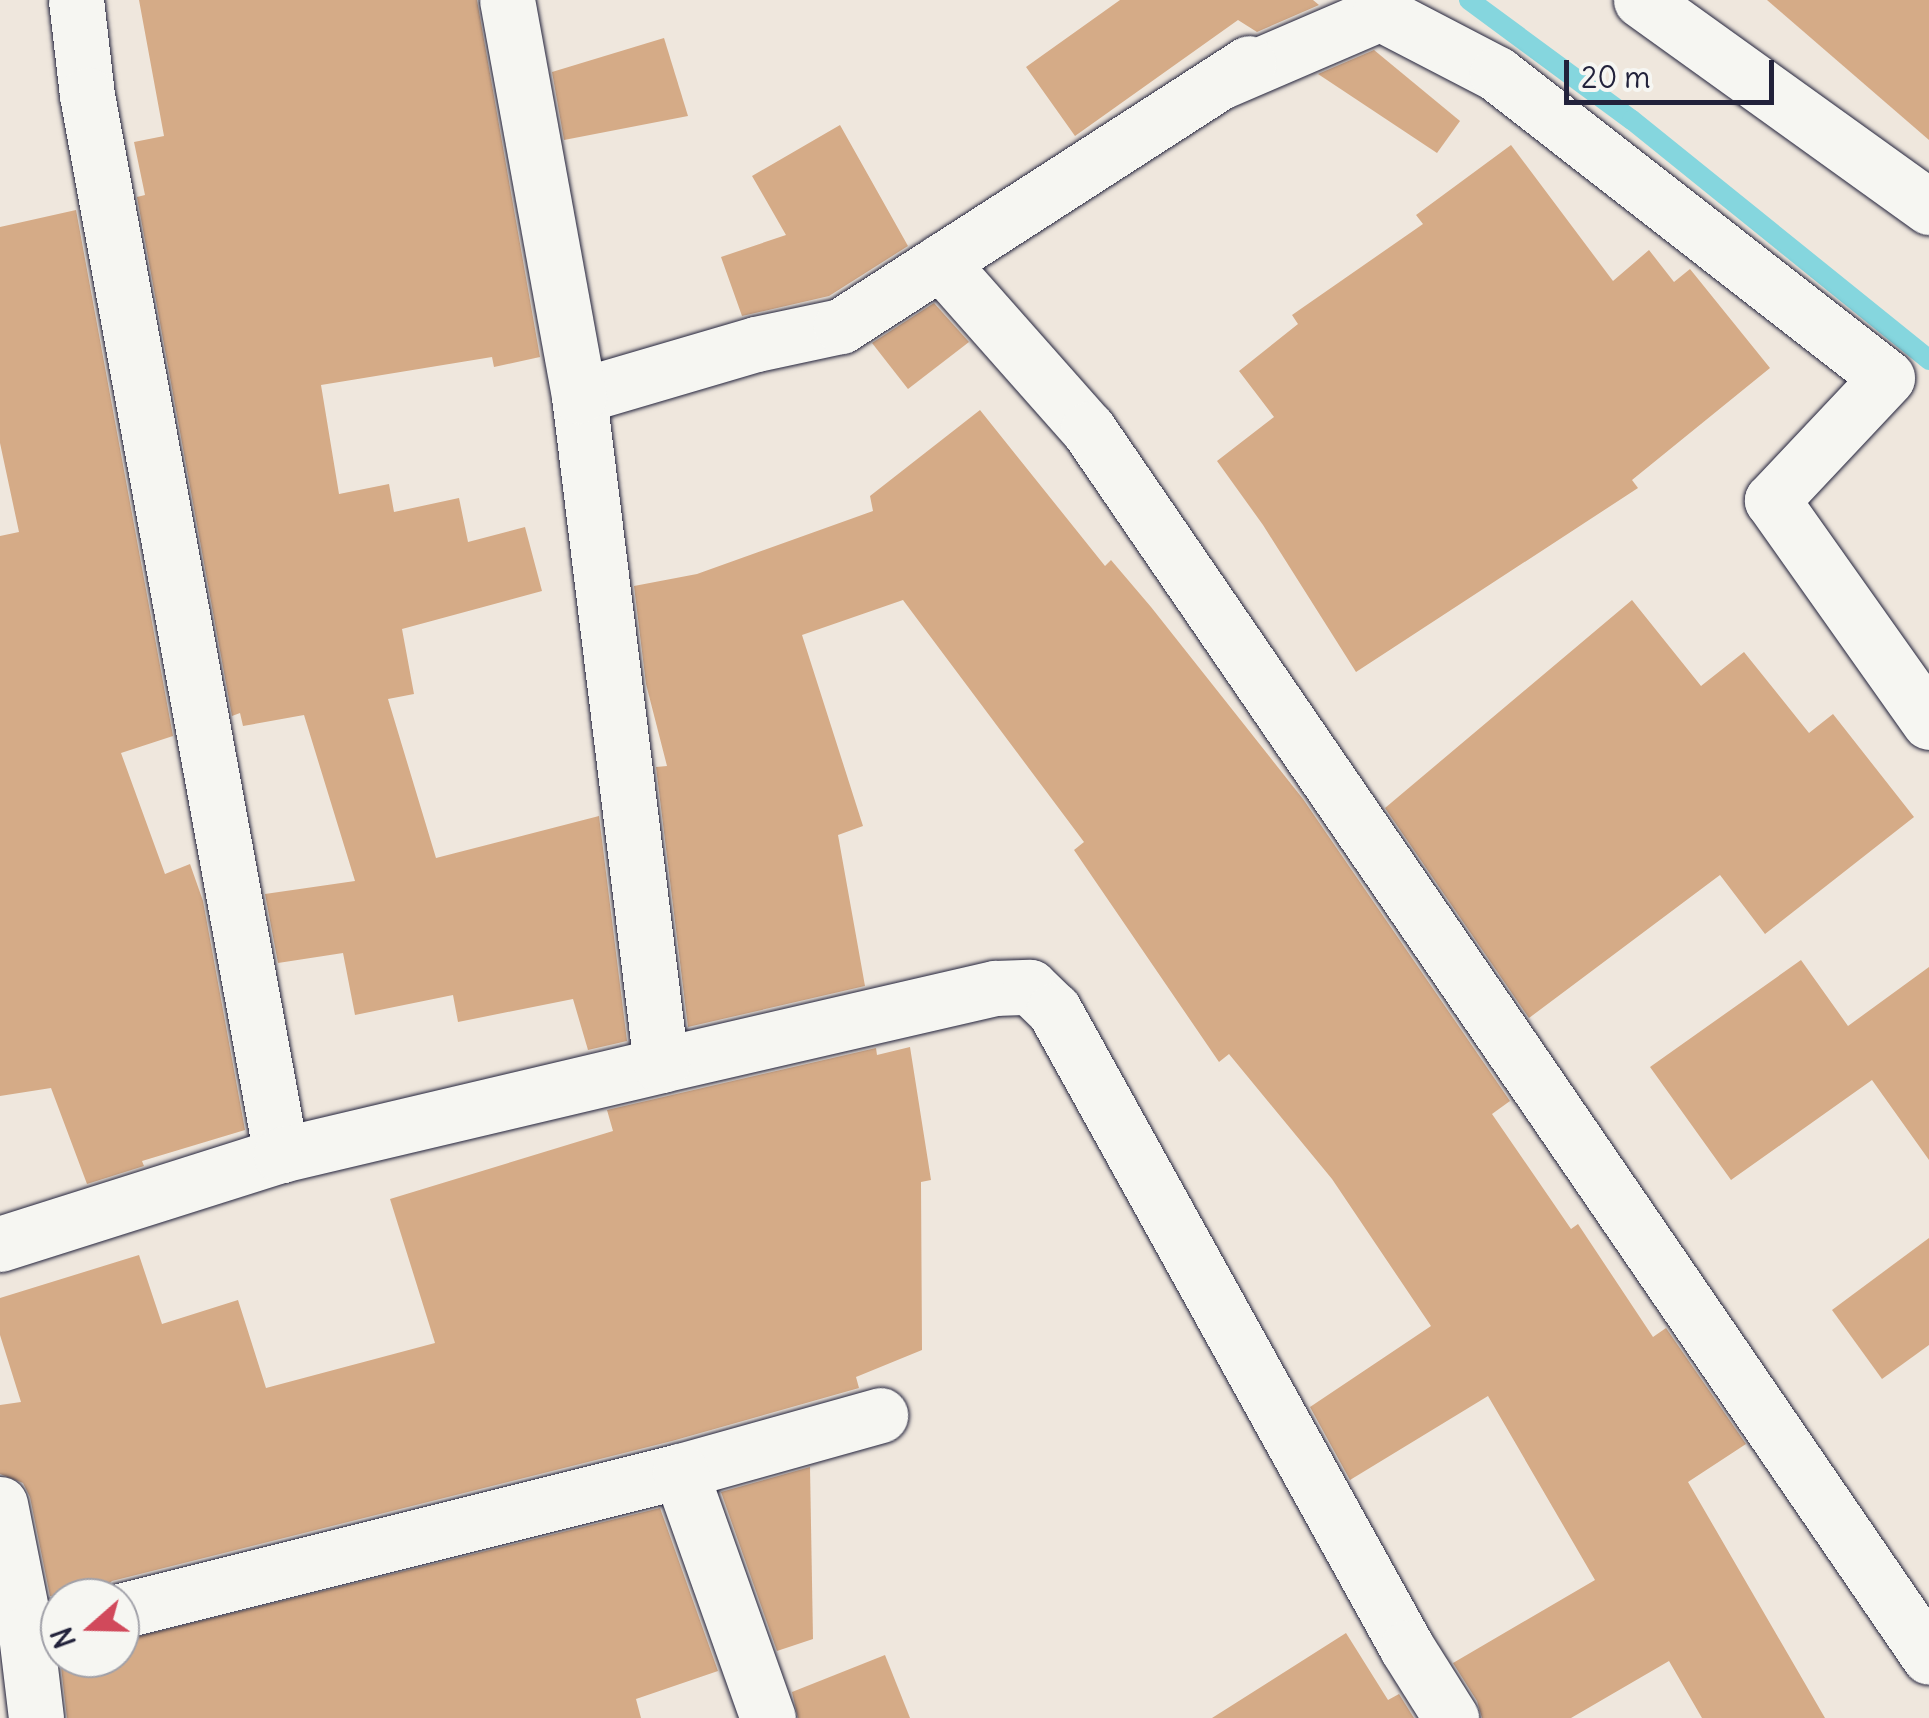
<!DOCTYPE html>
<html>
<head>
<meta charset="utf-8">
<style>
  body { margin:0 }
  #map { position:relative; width:1929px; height:1718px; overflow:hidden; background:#efe7dd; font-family:Delius,sans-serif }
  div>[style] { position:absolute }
  .stream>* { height:20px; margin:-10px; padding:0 10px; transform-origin:10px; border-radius:10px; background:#85d6de }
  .building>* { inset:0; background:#d5ab87 }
  .roads { filter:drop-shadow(0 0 2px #22223b) drop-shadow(0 0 2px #22223b) }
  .minor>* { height:55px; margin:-27.5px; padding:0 27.5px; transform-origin:27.5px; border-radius:27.5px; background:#f6f6f2 }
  span { translate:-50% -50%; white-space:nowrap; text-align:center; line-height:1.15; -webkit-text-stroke:8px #f6f6f2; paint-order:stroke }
  .north { position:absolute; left:40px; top:1578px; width:100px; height:100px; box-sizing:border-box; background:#f6f6f2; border:2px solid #a1a1a9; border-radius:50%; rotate:250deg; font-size:28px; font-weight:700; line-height:40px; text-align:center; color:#22223b }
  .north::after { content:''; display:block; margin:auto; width:35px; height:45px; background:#d1495b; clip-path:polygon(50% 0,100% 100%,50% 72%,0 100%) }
  .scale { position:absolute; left:1564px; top:60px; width:210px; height:45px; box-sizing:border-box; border:5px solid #22223b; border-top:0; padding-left:12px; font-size:30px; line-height:35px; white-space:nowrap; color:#22223b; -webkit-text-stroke:8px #f6f6f2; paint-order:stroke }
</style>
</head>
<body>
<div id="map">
  <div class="stream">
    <i style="left:1469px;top:0;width:202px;rotate:36.4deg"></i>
    <i style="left:1632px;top:120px;width:382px;rotate:38.9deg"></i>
  </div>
  <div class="building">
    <i style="clip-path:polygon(139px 0,477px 0,540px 357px,494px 367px,492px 357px,321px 385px,339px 494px,389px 484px,394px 512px,459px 498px,468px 542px,525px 527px,542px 591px,402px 629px,414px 694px,388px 699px,436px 858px,599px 816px,627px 1041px,588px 1050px,573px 999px,458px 1022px,453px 995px,355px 1015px,343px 953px,278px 963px,265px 894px,355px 881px,304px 715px,243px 726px,240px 713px,232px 716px,137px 197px,145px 195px,134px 142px,164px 136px)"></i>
    <i style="clip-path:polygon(1120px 0,1313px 0,1319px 5px,1257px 32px,1238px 20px,1075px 136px,1026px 67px)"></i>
    <i style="clip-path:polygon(1767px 0,1929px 0,1929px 140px)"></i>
    <i style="clip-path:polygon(664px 38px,688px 116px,564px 140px,552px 72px)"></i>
    <i style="clip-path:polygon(1374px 50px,1460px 121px,1437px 153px,1318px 74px)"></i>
    <i style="clip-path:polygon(840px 125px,908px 246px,829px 296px,742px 316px,721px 257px,786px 235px,752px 176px)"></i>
    <i style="clip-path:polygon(1511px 145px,1613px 281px,1649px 250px,1674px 282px,1690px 269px,1770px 368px,1632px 480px,1638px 488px,1356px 672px,1263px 525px,1217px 461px,1274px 417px,1239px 371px,1298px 324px,1292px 315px,1423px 224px,1416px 215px)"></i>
    <i style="clip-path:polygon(76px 210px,173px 736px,121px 753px,165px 874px,190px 864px,203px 901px,245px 1130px,142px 1161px,144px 1166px,87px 1184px,51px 1088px,0 1096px,0 536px,19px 532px,0 443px,0 227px)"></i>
    <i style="clip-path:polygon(934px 303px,969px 342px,908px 389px,872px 343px)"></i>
    <i style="clip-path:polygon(980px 410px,1105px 566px,1111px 560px,1151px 607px,1303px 799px,1510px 1101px,1492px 1114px,1571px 1229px,1578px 1224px,1653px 1337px,1666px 1328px,1746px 1444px,1688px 1482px,1825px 1718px,1702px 1718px,1669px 1661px,1571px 1718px,1482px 1718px,1477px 1701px,1453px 1663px,1595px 1580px,1488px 1396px,1350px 1480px,1310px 1407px,1431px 1326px,1332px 1179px,1229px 1054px,1219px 1062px,1074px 850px,1084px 842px,903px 600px,802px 635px,863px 826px,838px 835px,865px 986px,688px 1027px,656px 767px,667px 766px,646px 684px,634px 586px,697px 574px,873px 511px,870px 496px)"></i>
    <i style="clip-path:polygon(1632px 600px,1701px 686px,1744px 652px,1809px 733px,1833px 714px,1914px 817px,1765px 934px,1720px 875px,1529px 1018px,1385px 808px)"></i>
    <i style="clip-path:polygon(1801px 960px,1848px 1026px,1929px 967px,1929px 1160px,1872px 1080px,1731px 1180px,1650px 1067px)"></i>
    <i style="clip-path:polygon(910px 1047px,931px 1180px,921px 1182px,922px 1350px,856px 1377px,859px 1388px,672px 1441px,112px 1581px,92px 1598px,50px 1596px,30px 1497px,23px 1483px,0 1474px,0 1405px,21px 1402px,0 1335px,0 1298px,139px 1255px,162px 1324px,238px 1300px,266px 1388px,435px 1343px,390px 1199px,613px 1131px,607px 1110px,876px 1048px,877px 1055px)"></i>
    <i style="clip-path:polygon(1929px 1238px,1929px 1345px,1882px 1379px,1832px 1310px)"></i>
    <i style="clip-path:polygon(810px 1467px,813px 1639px,777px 1651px,721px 1492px)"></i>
    <i style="clip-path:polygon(660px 1508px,718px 1671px,636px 1699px,641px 1718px,67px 1718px,60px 1658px,120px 1658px,120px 1641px)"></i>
    <i style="clip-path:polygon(1346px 1633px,1388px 1700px,1399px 1694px,1414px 1718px,1212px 1718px)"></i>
    <i style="clip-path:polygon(885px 1655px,910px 1718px,798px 1718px,792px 1692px)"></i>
  </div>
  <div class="roads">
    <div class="minor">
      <i style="left:76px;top:0;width:96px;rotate:83.4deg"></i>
      <i style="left:87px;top:95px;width:1078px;rotate:79.63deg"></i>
      <i style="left:1641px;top:0;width:355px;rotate:35.7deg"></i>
      <i style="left:1220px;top:82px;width:174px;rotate:-23.3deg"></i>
      <i style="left:1380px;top:13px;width:132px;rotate:27.5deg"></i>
      <i style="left:1497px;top:74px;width:494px;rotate:37.9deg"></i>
      <i style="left:1887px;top:378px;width:168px;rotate:133.3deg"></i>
      <i style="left:1772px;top:500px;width:272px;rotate:54.7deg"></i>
      <i style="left:940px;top:262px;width:223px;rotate:48.5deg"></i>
      <i style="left:1088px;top:429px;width:1488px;rotate:55.59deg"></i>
      <i style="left:579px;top:396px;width:184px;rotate:-16.4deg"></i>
      <i style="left:756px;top:344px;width:87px;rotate:-12deg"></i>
      <i style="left:841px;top:326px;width:485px;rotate:-32.8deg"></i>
      <i style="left:661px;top:1065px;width:343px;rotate:-13deg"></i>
      <i style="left:995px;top:988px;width:35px;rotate:-2deg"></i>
      <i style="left:1030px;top:987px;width:33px;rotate:44deg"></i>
      <i style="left:1054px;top:1010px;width:729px;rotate:61.04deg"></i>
      <i style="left:1407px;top:1648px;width:83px;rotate:57.8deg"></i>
      <i style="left:0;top:1244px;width:295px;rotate:-17.6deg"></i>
      <i style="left:281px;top:1155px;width:391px;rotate:-13.3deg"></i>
      <i style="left:661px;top:1065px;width:674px;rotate:-96.99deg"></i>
      <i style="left:579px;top:396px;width:402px;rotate:-100.3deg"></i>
      <i style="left:680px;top:1471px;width:208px;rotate:-15.6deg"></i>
      <i style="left:0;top:1504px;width:133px;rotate:78.7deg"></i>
      <i style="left:26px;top:1634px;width:35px;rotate:-13deg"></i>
      <i style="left:120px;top:1611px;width:577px;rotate:-14.04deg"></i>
      <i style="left:680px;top:1471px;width:262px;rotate:70.4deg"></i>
      <i style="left:26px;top:1634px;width:85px;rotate:83.2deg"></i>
    </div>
  </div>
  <div class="north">N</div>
  <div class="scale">20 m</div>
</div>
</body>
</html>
